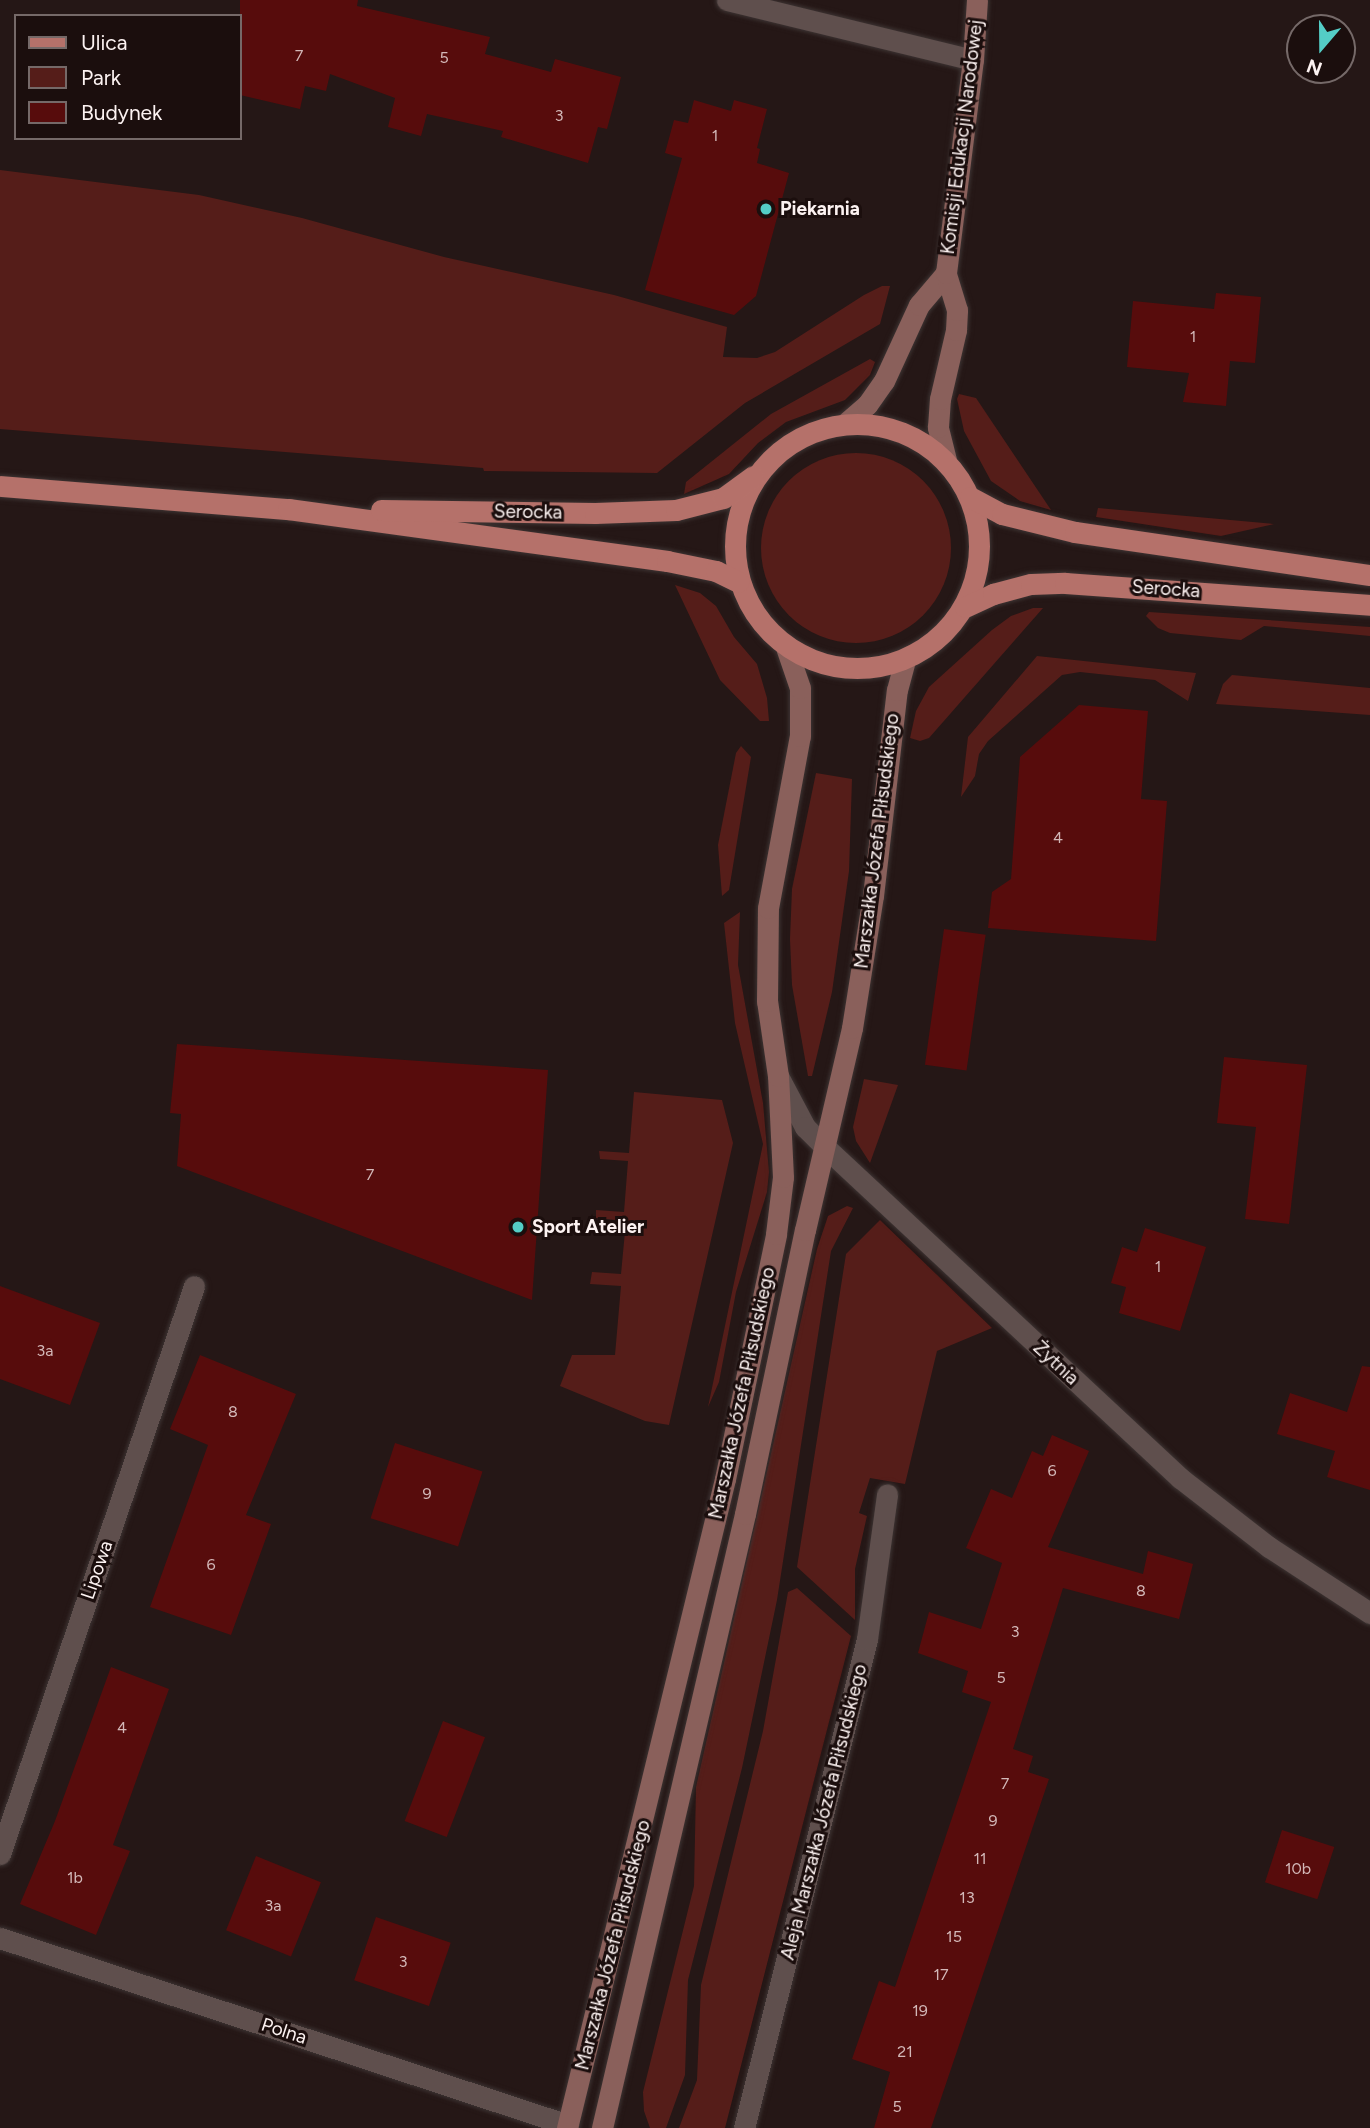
<!DOCTYPE html>
<html>
<head>
<meta charset="utf-8">
<style>
  body { margin:0 }
  #map { position:relative; width:1370px; height:2128px; overflow:hidden; background:#251716; font-family:Figtree,sans-serif }
  div>[style] { position:absolute }
  .green>* { inset:0; background:#551d19 }
  .round { border-radius:50% }
  .building>* { inset:0; background:#570c0c; transform-origin:0 0 }
  .roads { filter:drop-shadow(0 0 2px #3d3433) drop-shadow(0 0 2px #3d3433) }
  .street>* { height:21px; margin:-10.5px; padding:0 10.5px; transform-origin:10.5px; border-radius:10.5px; background:#5f4f4d }
  .secondary>* { height:21px; margin:-10.5px; padding:0 10.5px; transform-origin:10.5px; border-radius:10.5px; background:#8a605b }
  .primary>* { height:21px; margin:-10.5px; padding:0 10.5px; transform-origin:10.5px; border-radius:10.5px; background:#b5716a }
  .primary>.ring { margin:-10.5px; padding:0; box-sizing:content-box; background:none; border:21px solid #b5716a; border-radius:50% }
  .dots>* { width:19px; height:19px; translate:-50% -50%; box-sizing:border-box; border:4px solid #1b0e0d; border-radius:50% }
  span { translate:-50% -50%; white-space:nowrap; text-align:center; line-height:1.15; -webkit-text-stroke:6px #1b0e0d; paint-order:stroke }
  .number-label { font-size:16px; color:#d3b8b8 }
  .number-label span { -webkit-text-stroke-width:0 }
  .street-label { font-size:19px; color:#fcf2f1 }
  .poi-label { font-size:19px; color:#fcf2f1; font-weight:700 }
  .left { translate:0 -50%; text-align:left }
  .legend { position:absolute; left:14px; top:14px; width:228px; height:126px; box-sizing:border-box; background:#1b0e0d; border:2px solid #756968; margin:0; padding:9px 12px; list-style:none; font-size:21px; color:#fcf2f1 }
  .legend li { display:flex; align-items:center; gap:14px; height:35px }
  .legend b { width:35px; border:2px solid #756968 }
  .north { position:absolute; left:1286px; top:14px; width:70px; height:70px; box-sizing:border-box; background:#1b0e0d; border:2px solid #756968; border-radius:50%; rotate:200deg; font-size:19px; font-weight:700; line-height:28px; text-align:center; color:#fcf2f1 }
  .north::after { content:''; display:block; margin:auto; width:24px; height:32px; background:#54cdc6; clip-path:polygon(50% 0,100% 100%,50% 72%,0 100%) }
</style>
</head>
<body>
<div id="map">
  <div class="green">
    <i style="clip-path:polygon(0 170px,199px 195px,302px 218px,444px 257px,614px 295px,727px 327px,723px 357px,757px 358px,775px 352px,864px 295px,882px 286px,890px 286px,880px 324px,745px 403px,657px 473px,484px 471px,483px 468px,0 429px)"></i>
    <i style="clip-path:polygon(870px 359px,875px 362px,870px 375px,845px 400px,786px 422px,758px 443px,729px 474px,684px 494px,686px 482px,771px 414px)"></i>
    <i style="clip-path:polygon(959px 394px,976px 398px,1051px 510px,1020px 501px,991px 481px,964px 431px,957px 399px)"></i>
    <i class="round" style="left:761px;top:453px;width:190px;height:190px"></i>
    <i style="clip-path:polygon(1098px 508px,1274px 524px,1221px 536px,1096px 517px)"></i>
    <i style="clip-path:polygon(675px 585px,700px 593px,716px 606px,734px 637px,757px 664px,767px 698px,769px 721px,760px 721px,720px 680px)"></i>
    <i style="clip-path:polygon(1033px 608px,1043px 608px,929px 738px,920px 741px,910px 738px,916px 711px,929px 687px,992px 630px,1011px 616px)"></i>
    <i style="clip-path:polygon(1149px 612px,1370px 627px,1370px 636px,1264px 626px,1241px 640px,1170px 633px,1158px 628px,1146px 616px)"></i>
    <i style="clip-path:polygon(1037px 656px,1196px 673px,1188px 701px,1155px 680px,1080px 672px,1062px 675px,988px 741px,979px 754px,975px 776px,961px 797px,968px 737px)"></i>
    <i style="clip-path:polygon(1232px 675px,1370px 688px,1370px 715px,1216px 704px,1223px 684px)"></i>
    <i style="clip-path:polygon(741px 746px,751px 757px,729px 890px,722px 896px,718px 845px,736px 753px)"></i>
    <i style="clip-path:polygon(816px 773px,852px 779px,849px 871px,832px 992px,812px 1076px,808px 1076px,792px 985px,790px 939px,792px 889px)"></i>
    <i style="clip-path:polygon(740px 912px,738px 965px,763px 1103px,769px 1172px,767px 1192px,736px 1292px,719px 1382px,708px 1407px,763px 1144px,735px 1023px,724px 923px)"></i>
    <i style="clip-path:polygon(864px 1079px,898px 1085px,870px 1163px,856px 1141px,853px 1127px)"></i>
    <i style="clip-path:polygon(634px 1092px,722px 1100px,733px 1143px,669px 1425px,645px 1421px,560px 1386px,572px 1355px,615px 1355px,621px 1286px,590px 1284px,592px 1272px,621px 1274px,626px 1221px,596px 1218px,596px 1210px,624px 1212px,628px 1161px,600px 1159px,599px 1151px,629px 1153px)"></i>
    <i style="clip-path:polygon(847px 1206px,853px 1208px,831px 1251px,777px 1600px,742px 1768px,688px 1980px,685px 2075px,666px 2128px,650px 2128px,644px 2111px,643px 2092px,694px 1886px,696px 1787px,817px 1249px,828px 1216px)"></i>
    <i style="clip-path:polygon(880px 1220px,992px 1328px,937px 1351px,905px 1484px,870px 1478px,859px 1513px,867px 1516px,855px 1569px,855px 1620px,797px 1567px,846px 1254px)"></i>
    <i style="clip-path:polygon(797px 1588px,851px 1636px,725px 2128px,679px 2128px,697px 2080px,701px 1985px,763px 1731px,788px 1592px)"></i>
  </div>
  <div class="building">
    <i style="clip-path:polygon(240px 0,358px 0,357px 6px,490px 37px,485px 54px,551px 72px,555px 59px,621px 77px,607px 129px,598px 127px,588px 163px,501px 137px,503px 131px,427px 114px,421px 136px,388px 127px,395px 98px,330px 74px,326px 91px,305px 86px,300px 109px,240px 95px)"></i>
    <i style="clip-path:polygon(694px 100px,731px 111px,734px 100px,767px 109px,757px 148px,760px 149px,757px 163px,789px 173px,756px 296px,734px 315px,645px 290px,682px 158px,665px 153px,674px 120px,688px 123px)"></i>
    <i style="clip-path:polygon(1216px 293px,1261px 297px,1255px 363px,1230px 361px,1226px 406px,1183px 402px,1189px 373px,1127px 367px,1133px 301px,1214px 309px)"></i>
    <i style="clip-path:polygon(1079px 705px,1148px 711px,1141px 799px,1167px 801px,1156px 941px,988px 928px,992px 892px,1011px 879px,1020px 757px)"></i>
    <i style="left:944px;top:929px;width:42px;height:137px;rotate:8deg"></i>
    <i style="clip-path:polygon(177px 1044px,548px 1070px,532px 1300px,177px 1166px,181px 1114px,170px 1113px)"></i>
    <i style="clip-path:polygon(1224px 1057px,1307px 1065px,1289px 1224px,1245px 1219px,1256px 1127px,1217px 1123px)"></i>
    <i style="clip-path:polygon(1145px 1228px,1206px 1247px,1180px 1331px,1119px 1313px,1126px 1287px,1111px 1283px,1122px 1247px,1137px 1252px)"></i>
    <i style="clip-path:polygon(0 1286px,100px 1323px,70px 1405px,0 1379px)"></i>
    <i style="clip-path:polygon(200px 1355px,296px 1394px,246px 1515px,271px 1524px,231px 1635px,150px 1607px,208px 1445px,170px 1429px)"></i>
    <i style="clip-path:polygon(1362px 1366px,1370px 1367px,1370px 1490px,1327px 1477px,1335px 1451px,1277px 1434px,1290px 1393px,1347px 1412px)"></i>
    <i style="clip-path:polygon(1052px 1435px,1089px 1451px,1048px 1547px,1143px 1574px,1148px 1551px,1193px 1564px,1179px 1619px,1063px 1588px,1013px 1749px,1033px 1756px,1028px 1772px,1049px 1779px,931px 2128px,874px 2128px,890px 2072px,852px 2059px,879px 1981px,895px 1987px,991px 1702px,962px 1692px,968px 1671px,918px 1653px,929px 1612px,981px 1629px,1002px 1563px,966px 1548px,991px 1489px,1012px 1498px,1032px 1451px,1043px 1456px)"></i>
    <i style="left:395px;top:1443px;width:92px;height:79px;rotate:18deg"></i>
    <i style="clip-path:polygon(111px 1667px,169px 1689px,113px 1845px,130px 1851px,96px 1935px,20px 1904px,55px 1821px)"></i>
    <i style="left:443px;top:1721px;width:45px;height:107px;rotate:21deg"></i>
    <i style="left:1282px;top:1830px;width:55px;height:55px;rotate:18deg"></i>
    <i style="left:256px;top:1856px;width:70px;height:80px;rotate:22deg"></i>
    <i style="left:376px;top:1917px;width:79px;height:67px;rotate:19deg"></i>
  </div>
  <div class="roads">
    <div class="street">
      <i style="left:727px;top:0;width:253px;rotate:13.7deg"></i>
      <i style="left:778px;top:1076px;width:58px;rotate:62.1deg"></i>
      <i style="left:805px;top:1127px;width:27px;rotate:45deg"></i>
      <i style="left:824px;top:1146px;width:487px;rotate:43deg"></i>
      <i style="left:1180px;top:1478px;width:113px;rotate:37.8deg"></i>
      <i style="left:1269px;top:1547px;width:121px;rotate:33.2deg"></i>
      <i style="left:0;top:1854px;width:600px;rotate:-71.14deg"></i>
      <i style="left:0;top:1938px;width:598px;rotate:18.22deg"></i>
      <i style="left:744px;top:2128px;width:504px;rotate:-75.88deg"></i>
      <i style="left:867px;top:1639px;width:146px;rotate:-82.1deg"></i>
    </div>
    <div class="secondary">
      <i style="left:846px;top:423px;width:28px;rotate:-41deg"></i>
      <i style="left:867px;top:405px;width:29px;rotate:-55deg"></i>
      <i style="left:884px;top:381px;width:84px;rotate:-65.3deg"></i>
      <i style="left:919px;top:305px;width:42px;rotate:-49.8deg"></i>
      <i style="left:946px;top:460px;width:34px;rotate:-104deg"></i>
      <i style="left:938px;top:427px;width:28px;rotate:-86deg"></i>
      <i style="left:940px;top:399px;width:71px;rotate:-76.9deg"></i>
      <i style="left:956px;top:330px;width:20px;rotate:-87deg"></i>
      <i style="left:957px;top:310px;width:39px;rotate:-107deg"></i>
      <i style="left:946px;top:273px;width:215px;rotate:-82.8deg"></i>
      <i style="left:973px;top:60px;width:60px;rotate:-86.2deg"></i>
      <i style="left:567px;top:2128px;width:668px;rotate:-76.32deg"></i>
      <i style="left:725px;top:1479px;width:250px;rotate:-78.2deg"></i>
      <i style="left:776px;top:1234px;width:57px;rotate:-83deg"></i>
      <i style="left:783px;top:1177px;width:101px;rotate:-92.8deg"></i>
      <i style="left:778px;top:1076px;width:76px;rotate:-98.3deg"></i>
      <i style="left:767px;top:1001px;width:93px;rotate:-89.4deg"></i>
      <i style="left:768px;top:908px;width:175px;rotate:-79.5deg"></i>
      <i style="left:800px;top:736px;width:48px;rotate:-90deg"></i>
      <i style="left:800px;top:688px;width:43px;rotate:-108.9deg"></i>
      <i style="left:602px;top:2128px;width:630px;rotate:-76.89deg"></i>
      <i style="left:745px;top:1514px;width:290px;rotate:-78.1deg"></i>
      <i style="left:805px;top:1230px;width:207px;rotate:-76.9deg"></i>
      <i style="left:852px;top:1028px;width:134px;rotate:-81deg"></i>
      <i style="left:873px;top:896px;width:207px;rotate:-83.4deg"></i>
      <i style="left:897px;top:690px;width:30px;rotate:-75deg"></i>
    </div>
    <div class="primary">
      <i class="ring" style="left:735px;top:424px;width:223px;height:223px"></i>
      <i style="left:0;top:486px;width:289px;rotate:4.6deg"></i>
      <i style="left:288px;top:509px;width:383px;rotate:7.8deg"></i>
      <i style="left:667px;top:561px;width:50px;rotate:11.5deg"></i>
      <i style="left:716px;top:571px;width:25px;rotate:26deg"></i>
      <i style="left:970px;top:497px;width:36px;rotate:28deg"></i>
      <i style="left:1002px;top:514px;width:75px;rotate:13.9deg"></i>
      <i style="left:1075px;top:532px;width:298px;rotate:8.3deg"></i>
      <i style="left:381px;top:510px;width:214px;rotate:0.8deg"></i>
      <i style="left:595px;top:513px;width:81px;rotate:-2.1deg"></i>
      <i style="left:676px;top:510px;width:49px;rotate:-14.3deg"></i>
      <i style="left:723px;top:498px;width:37px;rotate:-36deg"></i>
      <i style="left:965px;top:607px;width:31px;rotate:-25deg"></i>
      <i style="left:993px;top:594px;width:39px;rotate:-15deg"></i>
      <i style="left:1031px;top:584px;width:34px;rotate:-2deg"></i>
      <i style="left:1065px;top:583px;width:306px;rotate:4.1deg"></i>
    </div>
  </div>
  <div class="dots">
    <i style="left:766px;top:209px;background:#54cdc6"></i>
    <i style="left:518px;top:1227px;background:#54cdc6"></i>
  </div>
  <div class="number-label">
    <span style="left:299px;top:56px">7</span>
    <span style="left:444px;top:58px">5</span>
    <span style="left:559px;top:116px">3</span>
    <span style="left:715px;top:136px">1</span>
    <span style="left:1193px;top:337px">1</span>
    <span style="left:1058px;top:838px">4</span>
    <span style="left:370px;top:1175px">7</span>
    <span style="left:1158px;top:1267px">1</span>
    <span style="left:45px;top:1351px">3a</span>
    <span style="left:233px;top:1412px">8</span>
    <span style="left:1052px;top:1471px">6</span>
    <span style="left:427px;top:1494px">9</span>
    <span style="left:211px;top:1565px">6</span>
    <span style="left:1141px;top:1591px">8</span>
    <span style="left:1015px;top:1632px">3</span>
    <span style="left:1001px;top:1678px">5</span>
    <span style="left:122px;top:1728px">4</span>
    <span style="left:1005px;top:1784px">7</span>
    <span style="left:993px;top:1821px">9</span>
    <span style="left:980px;top:1859px">11</span>
    <span style="left:1298px;top:1869px">10b</span>
    <span style="left:75px;top:1878px">1b</span>
    <span style="left:967px;top:1898px">13</span>
    <span style="left:273px;top:1906px">3a</span>
    <span style="left:954px;top:1937px">15</span>
    <span style="left:403px;top:1962px">3</span>
    <span style="left:941px;top:1975px">17</span>
    <span style="left:920px;top:2011px">19</span>
    <span style="left:905px;top:2052px">21</span>
    <span style="left:897px;top:2107px">5</span>
  </div>
  <div class="street-label">
    <span style="left:962px;top:137px;rotate:-83deg">Komisji Edukacji Narodowej</span>
    <span style="left:528px;top:512px;rotate:1deg">Serocka</span>
    <span style="left:1166px;top:589px;rotate:4deg">Serocka</span>
    <span style="left:877px;top:841px;rotate:-83deg">Marszałka Józefa Piłsudskiego</span>
    <span style="left:1056px;top:1363px;rotate:43deg">Żytnia</span>
    <span style="left:742px;top:1393px;rotate:-78deg">Marszałka Józefa Piłsudskiego</span>
    <span style="left:97px;top:1570px;rotate:-71deg">Lipowa</span>
    <span style="left:824px;top:1812px;rotate:-76deg">Aleja Marszałka Józefa Piłsudskiego</span>
    <span style="left:613px;top:1945px;rotate:-76deg">Marszałka Józefa Piłsudskiego</span>
    <span style="left:284px;top:2031px;rotate:18deg">Polna</span>
  </div>
  <div class="poi-label">
    <span class="left" style="left:780px;top:209px">Piekarnia</span>
    <span class="left" style="left:532px;top:1227px">Sport Atelier</span>
  </div>
  <ul class="legend">
  <li><b style="height:9px;background:#b5716a"></b>Ulica</li>
  <li><b style="height:19px;background:#551d19"></b>Park</li>
  <li><b style="height:19px;background:#570c0c"></b>Budynek</li>
  </ul>
  <div class="north">N</div>
</div>
</body>
</html>
